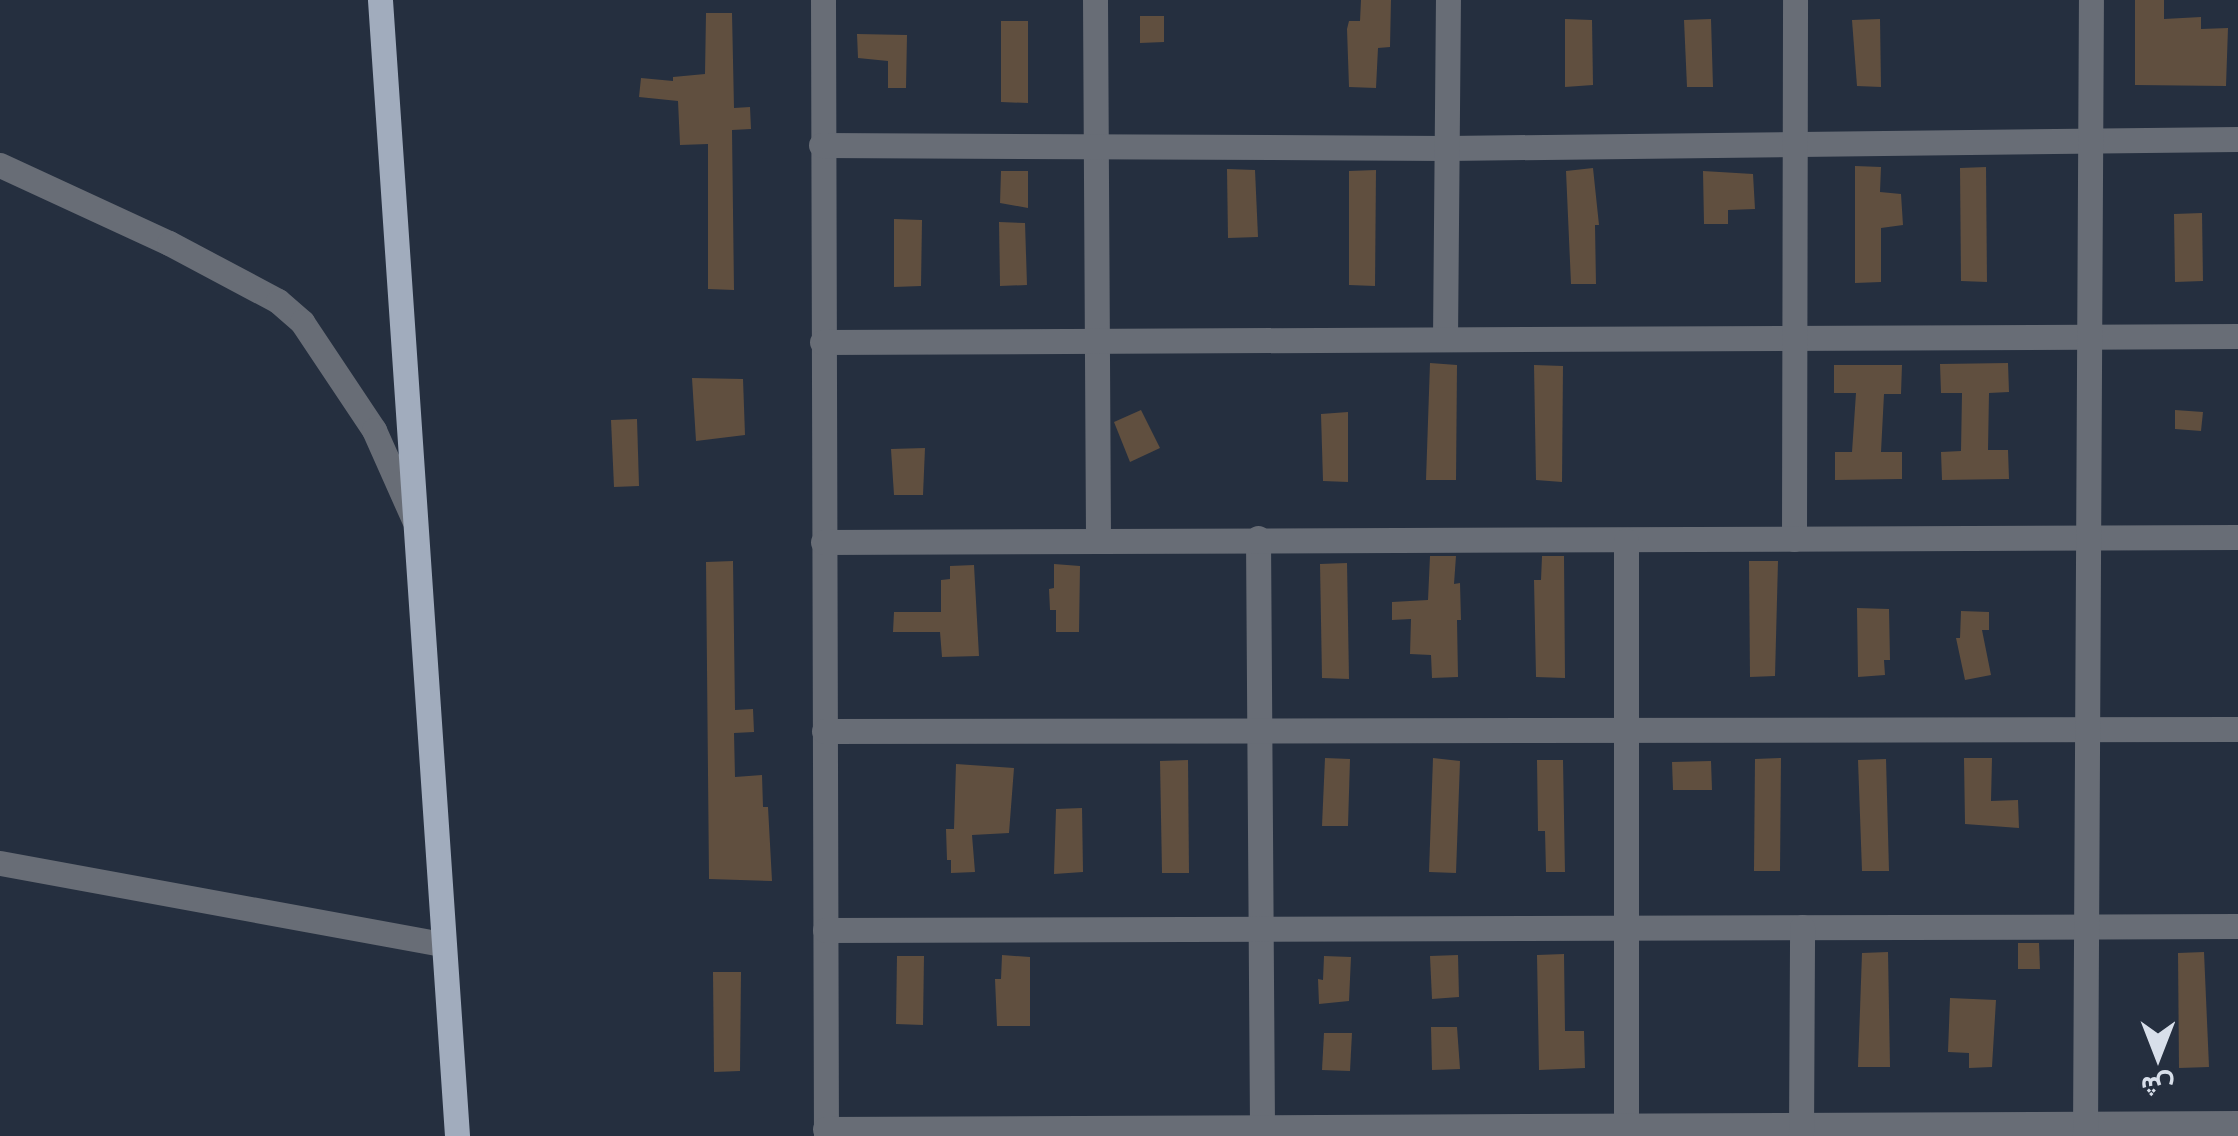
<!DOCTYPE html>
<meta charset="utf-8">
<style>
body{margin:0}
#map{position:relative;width:2238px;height:1136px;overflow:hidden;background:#252f3f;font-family:Helvetica,Vazirmatn,sans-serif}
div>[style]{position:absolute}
.building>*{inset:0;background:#604f3f}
.minor>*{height:25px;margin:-12.5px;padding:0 12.5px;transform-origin:12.5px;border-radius:12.5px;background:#686d76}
.major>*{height:25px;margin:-12.5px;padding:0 12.5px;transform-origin:12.5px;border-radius:12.5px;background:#a1acbd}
span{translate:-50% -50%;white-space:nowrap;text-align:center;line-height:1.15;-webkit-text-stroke:10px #252f3f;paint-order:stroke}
.north{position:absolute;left:2108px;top:1006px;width:100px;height:100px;-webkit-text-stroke:8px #252f3f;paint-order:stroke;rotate:180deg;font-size:28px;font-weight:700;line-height:40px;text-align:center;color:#d8dfea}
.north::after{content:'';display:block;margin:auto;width:35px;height:45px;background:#d8dfea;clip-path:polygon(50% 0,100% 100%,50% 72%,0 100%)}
</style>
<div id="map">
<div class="building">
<div style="clip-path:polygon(1361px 0,1391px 0,1390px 47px,1378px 48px,1376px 88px,1349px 87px,1347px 29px,1349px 21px,1360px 21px)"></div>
<div style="clip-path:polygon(2135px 0,2164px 0,2164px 19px,2201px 17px,2201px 29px,2228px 28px,2226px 86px,2135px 85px)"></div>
<div style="clip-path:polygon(706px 13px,732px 13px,734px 108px,750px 107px,751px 129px,732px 130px,734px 290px,708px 289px,708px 144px,680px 145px,678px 101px,639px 97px,641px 78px,673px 81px,673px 77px,705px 74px)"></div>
<div style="clip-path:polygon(1140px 16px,1164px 16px,1164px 42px,1140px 43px)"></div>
<div style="clip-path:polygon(1565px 19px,1592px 20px,1593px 85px,1565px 87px)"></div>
<div style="clip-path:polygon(1711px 19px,1713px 87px,1687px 87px,1684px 20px)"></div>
<div style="clip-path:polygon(1880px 19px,1881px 87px,1857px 86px,1852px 20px)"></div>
<div style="clip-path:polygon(1001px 21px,1028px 21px,1028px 103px,1001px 102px)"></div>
<div style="clip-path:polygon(857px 34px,907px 35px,906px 88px,888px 88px,888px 61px,858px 58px)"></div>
<div style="clip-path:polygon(1855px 166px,1881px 167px,1880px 192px,1901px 194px,1903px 225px,1881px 228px,1881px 282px,1855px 283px)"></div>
<div style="clip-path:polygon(1986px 167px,1987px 282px,1961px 281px,1960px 168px)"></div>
<div style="clip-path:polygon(1593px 168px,1599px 225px,1595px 225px,1596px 284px,1571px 284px,1566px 171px)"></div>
<div style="clip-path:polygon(1227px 169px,1255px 170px,1258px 237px,1228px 238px)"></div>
<div style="clip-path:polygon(1376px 170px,1375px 286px,1349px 285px,1349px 171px)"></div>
<div style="clip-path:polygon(1001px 171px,1028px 171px,1028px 208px,1000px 203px)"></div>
<div style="clip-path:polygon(1703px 171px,1753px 174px,1755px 209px,1728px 210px,1728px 224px,1704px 224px)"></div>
<div style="clip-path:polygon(2202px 213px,2203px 281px,2175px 282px,2174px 214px)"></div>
<div style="clip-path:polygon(894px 219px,922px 220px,921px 286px,894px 287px)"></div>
<div style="clip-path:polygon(999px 222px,1025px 223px,1027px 285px,1000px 286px)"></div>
<div style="clip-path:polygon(1430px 363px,1457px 365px,1456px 480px,1426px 480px)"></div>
<div style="clip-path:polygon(2008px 363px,2009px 392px,1989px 393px,1988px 450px,2008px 450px,2009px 479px,1942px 480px,1941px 452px,1961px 451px,1962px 393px,1941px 393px,1940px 364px)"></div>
<div style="clip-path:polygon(1534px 365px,1563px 366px,1562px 482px,1536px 480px)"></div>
<div style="clip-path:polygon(1834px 365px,1902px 365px,1901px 394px,1884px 394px,1881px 452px,1902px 452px,1902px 479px,1835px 480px,1835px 452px,1852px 452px,1856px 393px,1834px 393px)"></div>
<div style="clip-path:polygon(692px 378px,743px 379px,745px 435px,696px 441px)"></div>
<div style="clip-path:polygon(1141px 410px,1160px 448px,1130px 462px,1114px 422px)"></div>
<div style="clip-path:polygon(2175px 410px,2203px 412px,2201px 431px,2175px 429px)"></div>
<div style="clip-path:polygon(1348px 412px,1348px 482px,1323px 481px,1321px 414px)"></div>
<div style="clip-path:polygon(637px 419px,639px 486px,614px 487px,611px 420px)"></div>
<div style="clip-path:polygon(925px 448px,923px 495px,894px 495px,891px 449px)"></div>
<div style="clip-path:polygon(1430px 556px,1456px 556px,1454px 584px,1460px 583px,1461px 620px,1457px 620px,1458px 677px,1432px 678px,1431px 655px,1410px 654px,1411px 619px,1392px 620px,1392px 602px,1428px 600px)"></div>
<div style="clip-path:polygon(1542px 556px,1564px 556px,1565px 678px,1536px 677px,1534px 580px,1541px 580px)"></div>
<div style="clip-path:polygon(733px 561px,735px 710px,753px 709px,754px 732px,734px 733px,735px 777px,762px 775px,763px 807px,768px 807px,772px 881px,709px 879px,706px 562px)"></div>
<div style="clip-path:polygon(1749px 561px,1778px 561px,1775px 676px,1750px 677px)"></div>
<div style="clip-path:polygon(1347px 563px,1349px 679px,1322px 678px,1320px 564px)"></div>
<div style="clip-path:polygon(1054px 564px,1080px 566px,1079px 632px,1056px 632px,1056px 610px,1050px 610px,1049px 589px,1054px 588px)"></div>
<div style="clip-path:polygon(974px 565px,979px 656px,942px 657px,940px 632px,893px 632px,894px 612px,941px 612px,941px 580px,950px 579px,950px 566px)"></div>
<div style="clip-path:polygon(1857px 608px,1889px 609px,1890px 660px,1884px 660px,1885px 675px,1858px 677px)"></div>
<div style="clip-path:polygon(1961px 611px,1989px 612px,1989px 630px,1982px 630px,1991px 675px,1965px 680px,1956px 638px,1960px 638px)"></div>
<div style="clip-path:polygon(1325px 758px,1350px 759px,1348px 826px,1322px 826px)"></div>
<div style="clip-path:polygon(1433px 758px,1460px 761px,1456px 873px,1429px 872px)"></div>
<div style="clip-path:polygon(1781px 758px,1780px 871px,1754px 871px,1755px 759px)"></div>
<div style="clip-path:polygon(1964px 758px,1992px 758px,1991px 801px,2018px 800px,2019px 828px,1965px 824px)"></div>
<div style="clip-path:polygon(1886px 759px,1889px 871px,1862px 871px,1858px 760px)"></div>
<div style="clip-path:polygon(1188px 760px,1189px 873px,1162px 873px,1160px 761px)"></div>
<div style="clip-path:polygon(1537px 760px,1563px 760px,1565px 872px,1546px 872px,1545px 831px,1538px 831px)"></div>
<div style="clip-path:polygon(1711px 761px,1712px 790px,1673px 790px,1672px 762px)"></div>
<div style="clip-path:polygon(956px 764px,1014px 768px,1009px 833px,972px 835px,975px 872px,951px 873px,951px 860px,947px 860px,946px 829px,954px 829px)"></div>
<div style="clip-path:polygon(1082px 808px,1083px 872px,1054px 874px,1056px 809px)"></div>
<div style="clip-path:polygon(2018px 943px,2039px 943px,2040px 969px,2018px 969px)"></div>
<div style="clip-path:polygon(1888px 952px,1890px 1067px,1858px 1067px,1862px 953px)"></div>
<div style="clip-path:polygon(2204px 952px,2209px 1067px,2179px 1068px,2178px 953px)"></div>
<div style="clip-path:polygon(1564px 954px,1565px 1031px,1584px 1031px,1585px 1068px,1539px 1070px,1537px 955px)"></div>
<div style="clip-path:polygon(1002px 955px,1030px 957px,1030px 1026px,997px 1026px,995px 979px,1001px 979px)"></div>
<div style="clip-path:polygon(1458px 955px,1459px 997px,1432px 999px,1430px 956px)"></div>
<div style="clip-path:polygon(897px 956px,924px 956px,923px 1025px,896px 1024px)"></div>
<div style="clip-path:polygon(1324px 956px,1351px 957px,1349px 1001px,1319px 1004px,1318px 979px,1323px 980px)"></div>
<div style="clip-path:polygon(713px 972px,741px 972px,740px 1071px,714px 1072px)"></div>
<div style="clip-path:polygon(1950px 998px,1996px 1000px,1992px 1067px,1969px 1068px,1969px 1053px,1948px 1052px)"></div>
<div style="clip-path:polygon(1431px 1027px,1457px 1027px,1460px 1069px,1432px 1070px)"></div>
<div style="clip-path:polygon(1324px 1033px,1352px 1033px,1350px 1071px,1322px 1070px)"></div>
</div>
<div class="minor">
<div style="left:823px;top:0;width:1136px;rotate:89.85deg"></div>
<div style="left:1095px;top:0;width:539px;rotate:89.68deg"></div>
<div style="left:821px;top:145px;width:626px;rotate:0.27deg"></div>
<div style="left:1447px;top:148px;width:791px;rotate:-0.65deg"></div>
<div style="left:0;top:165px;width:186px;rotate:24.8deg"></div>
<div style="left:169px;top:243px;width:123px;rotate:28deg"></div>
<div style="left:278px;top:301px;width:32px;rotate:41deg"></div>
<div style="left:302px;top:322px;width:130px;rotate:56.3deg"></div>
<div style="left:374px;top:430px;width:98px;rotate:66deg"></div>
<div style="left:1445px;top:339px;width:339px;rotate:-89.5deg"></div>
<div style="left:822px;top:342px;width:1416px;rotate:-0.24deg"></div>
<div style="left:1258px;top:538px;width:589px;rotate:89.61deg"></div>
<div style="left:1794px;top:539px;width:539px;rotate:-89.89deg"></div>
<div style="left:823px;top:542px;width:1415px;rotate:-0.2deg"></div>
<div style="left:824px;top:731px;width:1414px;rotate:-0.08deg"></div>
<div style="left:0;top:863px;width:449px;rotate:10.4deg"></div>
<div style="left:825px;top:930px;width:1413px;rotate:-0.16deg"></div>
<div style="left:1626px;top:1126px;width:585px;rotate:-90deg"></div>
<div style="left:825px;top:1129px;width:1413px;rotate:-0.24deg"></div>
<div style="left:1801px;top:1136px;width:209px;rotate:-89.7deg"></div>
<div style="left:2085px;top:1136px;width:1136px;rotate:-89.7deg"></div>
</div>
<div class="major">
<div style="left:380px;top:0;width:1139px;rotate:86.12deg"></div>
</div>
<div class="north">ش</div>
</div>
